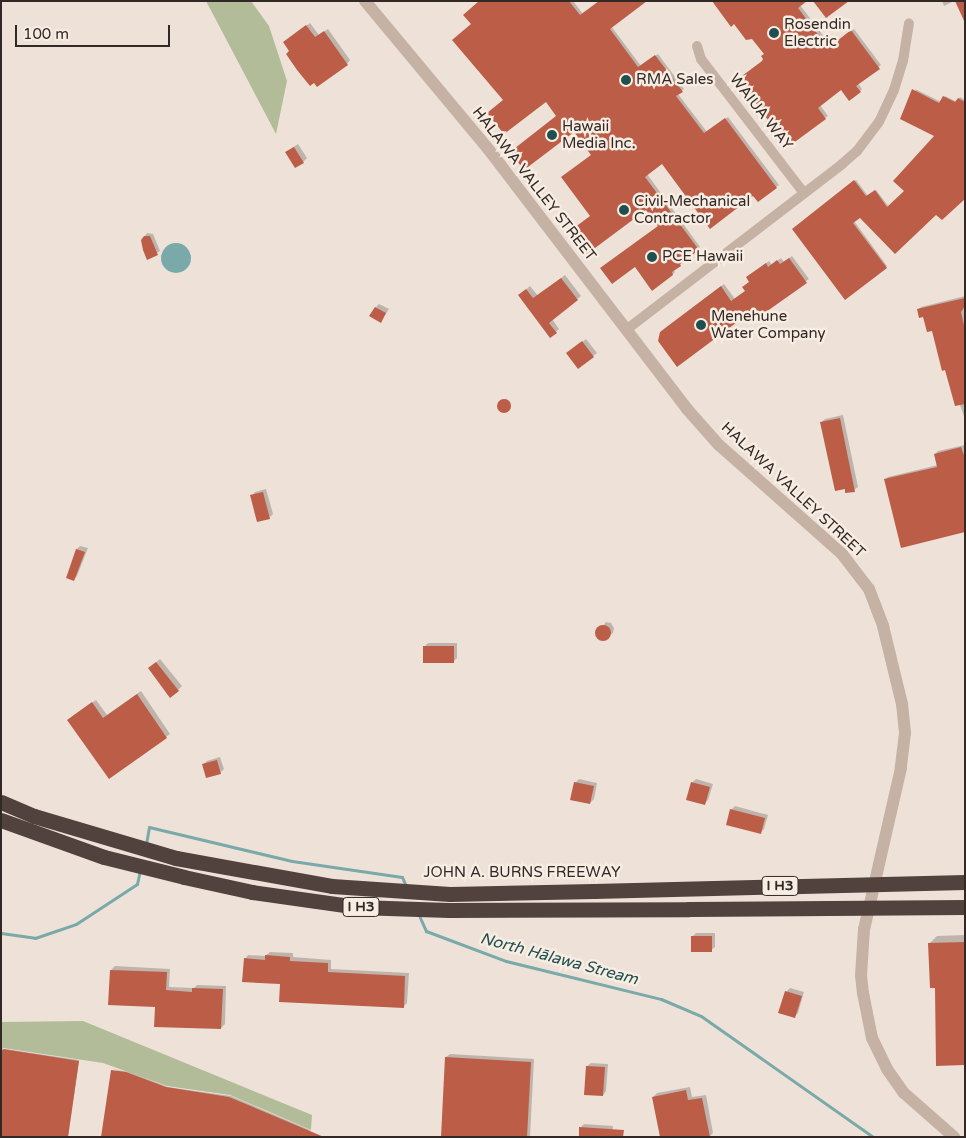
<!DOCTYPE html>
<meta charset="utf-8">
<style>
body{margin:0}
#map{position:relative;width:966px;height:1138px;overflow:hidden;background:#eee2d8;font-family:"Varela Round",sans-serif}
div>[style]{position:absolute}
.green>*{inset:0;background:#b2bc99}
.water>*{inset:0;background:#79a9a8}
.round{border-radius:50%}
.shadow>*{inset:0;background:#0003}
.stream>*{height:3px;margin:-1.5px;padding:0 1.5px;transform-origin:1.5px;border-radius:1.5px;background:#79a9a8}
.building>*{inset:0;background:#bc5d48}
.minor>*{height:10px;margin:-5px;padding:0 5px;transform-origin:5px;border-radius:5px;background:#c5b2a5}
.tertiary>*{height:12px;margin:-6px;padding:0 6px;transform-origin:6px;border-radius:6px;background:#c5b2a5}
.motorway>*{height:15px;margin:-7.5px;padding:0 7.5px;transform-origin:7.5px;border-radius:7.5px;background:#52423d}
.motorway-bridge>*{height:15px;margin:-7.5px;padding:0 7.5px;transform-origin:7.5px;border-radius:7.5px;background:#52423d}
.dots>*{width:14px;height:14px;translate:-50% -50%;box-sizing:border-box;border:2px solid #f7ede3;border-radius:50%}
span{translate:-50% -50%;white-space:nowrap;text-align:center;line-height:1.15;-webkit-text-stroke:5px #f7ede3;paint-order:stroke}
.shield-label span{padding:1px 4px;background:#f7ede3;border:1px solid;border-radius:4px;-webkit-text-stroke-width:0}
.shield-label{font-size:14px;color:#322926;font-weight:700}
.poi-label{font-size:15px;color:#322926}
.left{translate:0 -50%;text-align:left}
.street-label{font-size:15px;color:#322926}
.water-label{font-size:16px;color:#1f4f4f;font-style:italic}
.frame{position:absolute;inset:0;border:2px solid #322926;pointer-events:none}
.scale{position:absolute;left:15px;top:25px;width:155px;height:22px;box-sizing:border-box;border:2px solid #322926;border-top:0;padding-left:6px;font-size:15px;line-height:18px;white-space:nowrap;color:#322926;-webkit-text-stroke:4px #f7ede3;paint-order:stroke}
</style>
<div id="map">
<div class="green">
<div style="clip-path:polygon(206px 1px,251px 1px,269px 26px,287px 81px,276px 134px)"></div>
<div style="clip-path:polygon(83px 1021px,312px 1115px,311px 1130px,230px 1095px,167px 1086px,103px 1063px,3px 1048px,1px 1051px,1px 1022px)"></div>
</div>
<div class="water">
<div class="round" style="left:161px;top:243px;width:30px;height:30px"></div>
</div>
<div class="shadow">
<div style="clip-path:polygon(481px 1px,573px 1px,583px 14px,611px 26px,641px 66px,658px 54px,684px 89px,678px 94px,707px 132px,728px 117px,779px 185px,758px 200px,754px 194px,662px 163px,647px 174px,700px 247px,681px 261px,683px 262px,673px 270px,675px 272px,673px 274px,652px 289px,659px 226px,646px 208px,591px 216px,592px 154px,574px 131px,558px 116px,546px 101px,505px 100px,473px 24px)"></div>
<div style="clip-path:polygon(714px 1px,800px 5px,831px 46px,854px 29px,881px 65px,858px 83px,862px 89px,860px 91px,842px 88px,820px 105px,828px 116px,825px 118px,764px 60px,765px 53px,753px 37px)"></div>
<div style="clip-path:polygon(942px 1px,954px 1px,944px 6px)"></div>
<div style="clip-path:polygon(310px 23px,319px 35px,328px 29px,350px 60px,347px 64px,288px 39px)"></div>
<div style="clip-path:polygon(915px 89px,941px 102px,945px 96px,957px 102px,960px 97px,965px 100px,965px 198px,936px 213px,860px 216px,854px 221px,887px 266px,845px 298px,794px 229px,856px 180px,868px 196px,876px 190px,889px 207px,905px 191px,937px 136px)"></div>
<div style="clip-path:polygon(298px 144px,307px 158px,303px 162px,286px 152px)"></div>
<div style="clip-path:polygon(147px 233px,153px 234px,160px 251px,148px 258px,145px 236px)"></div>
<div style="clip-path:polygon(792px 256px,809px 279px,754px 320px,748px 312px,664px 329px,724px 284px,735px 299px,746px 291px,751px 282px,751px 274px,769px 261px,772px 265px,781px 258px,784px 262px)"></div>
<div style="clip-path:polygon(565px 275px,581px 296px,552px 319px,559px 329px,556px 332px,523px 292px,530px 286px,538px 296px)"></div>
<div style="clip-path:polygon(965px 296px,965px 419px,933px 330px,918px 310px,921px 307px)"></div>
<div style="clip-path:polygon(379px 304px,389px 309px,381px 321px,376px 307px)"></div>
<div style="clip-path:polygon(586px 339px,597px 353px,593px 356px,572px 350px)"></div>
<div class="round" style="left:499px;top:399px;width:12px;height:12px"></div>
<div style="clip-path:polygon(843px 415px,858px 487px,854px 490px,822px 422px,825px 419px)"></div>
<div style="clip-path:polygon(965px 445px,965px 531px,885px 480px,888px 477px,938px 465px,935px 454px,938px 451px)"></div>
<div style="clip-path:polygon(266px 489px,273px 514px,269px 518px,252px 496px,255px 492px)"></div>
<div style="clip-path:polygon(80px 546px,88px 548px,77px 576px,74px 580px,77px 549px)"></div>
<div style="clip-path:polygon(606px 622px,611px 623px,614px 628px,613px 633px,604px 639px,597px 633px)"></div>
<div style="clip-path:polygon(428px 643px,457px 643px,457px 658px,453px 662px,425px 646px)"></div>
<div style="clip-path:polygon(160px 659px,182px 686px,178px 690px,153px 665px)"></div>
<div style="clip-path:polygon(141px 691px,170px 734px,109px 777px,73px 716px,96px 700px,107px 715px)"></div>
<div style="clip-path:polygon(220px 757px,224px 769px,220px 773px,204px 764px,207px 761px)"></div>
<div style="clip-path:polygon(579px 779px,597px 783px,594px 799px,590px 803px,575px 783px)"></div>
<div style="clip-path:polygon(696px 779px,713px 784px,708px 800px,704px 804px,692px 783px)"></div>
<div style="clip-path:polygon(735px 806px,768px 815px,764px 829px,760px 833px,731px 810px)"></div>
<div style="clip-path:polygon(696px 933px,715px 933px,715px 947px,711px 950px,692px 937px)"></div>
<div style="clip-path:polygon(965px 935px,965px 1064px,937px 1064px,936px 987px,929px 944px,937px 936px)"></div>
<div style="clip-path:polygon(270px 952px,293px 953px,293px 957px,331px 960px,331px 969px,409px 973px,407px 1003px,403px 1007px,281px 983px,245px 959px,248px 955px,265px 956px)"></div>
<div style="clip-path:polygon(115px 966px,170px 969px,169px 987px,194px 988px,197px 985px,226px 986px,225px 1024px,221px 1028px,156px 1006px,111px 970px)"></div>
<div style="clip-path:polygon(790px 988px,804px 992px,798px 1013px,794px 1017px,786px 992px)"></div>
<div style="clip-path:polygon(5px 1049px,79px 1060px,68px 1137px,4px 1050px)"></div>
<div style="clip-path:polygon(450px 1054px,534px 1059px,530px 1137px,442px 1137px,446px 1057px)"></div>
<div style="clip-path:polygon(591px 1063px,608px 1064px,606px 1091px,603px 1095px,587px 1066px)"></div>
<div style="clip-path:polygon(113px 1069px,128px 1072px,168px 1087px,231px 1096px,310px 1130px,309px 1137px)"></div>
<div style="clip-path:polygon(690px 1087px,692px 1097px,706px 1095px,713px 1133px,710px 1136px,653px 1097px,657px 1093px)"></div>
<div style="clip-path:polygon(584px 1124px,613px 1126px,612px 1137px,580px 1128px)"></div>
</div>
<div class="stream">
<div style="left:146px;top:844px;width:17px;rotate:-80deg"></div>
<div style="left:149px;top:827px;width:147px;rotate:13.4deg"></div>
<div style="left:292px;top:861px;width:111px;rotate:8.3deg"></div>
<div style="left:402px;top:877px;width:10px;rotate:66deg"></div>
<div style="left:418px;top:913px;width:20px;rotate:66deg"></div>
<div style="left:426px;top:931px;width:85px;rotate:20.6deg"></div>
<div style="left:506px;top:961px;width:160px;rotate:13.8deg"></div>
<div style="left:661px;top:999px;width:43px;rotate:23deg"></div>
<div style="left:701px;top:1016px;width:210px;rotate:35.1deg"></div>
<div style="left:1px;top:933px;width:34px;rotate:8deg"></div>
<div style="left:35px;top:938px;width:43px;rotate:-18.9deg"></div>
<div style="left:76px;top:924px;width:73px;rotate:-33.3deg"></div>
<div style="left:137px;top:884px;width:14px;rotate:-78deg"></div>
</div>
<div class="building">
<div style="clip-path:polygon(479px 1px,569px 1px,580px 15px,599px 1px,647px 1px,610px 29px,638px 67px,655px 55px,683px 92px,676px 96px,704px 133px,725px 118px,777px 188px,758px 202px,753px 196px,710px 229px,662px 164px,645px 177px,699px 250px,680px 264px,681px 266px,672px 272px,673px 275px,652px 291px,635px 267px,612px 284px,600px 268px,658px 226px,646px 210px,587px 254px,570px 231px,590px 216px,561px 177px,591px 155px,574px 132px,524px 170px,510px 152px,556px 116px,546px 102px,504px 134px,487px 113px,503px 100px,452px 40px,471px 24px,463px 15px)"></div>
<div style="clip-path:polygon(712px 1px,807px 1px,798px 8px,828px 48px,851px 30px,880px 69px,856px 86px,861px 92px,849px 101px,841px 90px,818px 108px,826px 119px,788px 147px,738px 79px,762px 61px,763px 59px,761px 56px,764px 54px,752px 39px,746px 40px,734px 24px,731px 27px)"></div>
<div style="clip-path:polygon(813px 1px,849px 1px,826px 18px)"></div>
<div style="clip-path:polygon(955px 1px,965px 1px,965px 23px)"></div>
<div style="clip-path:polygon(306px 25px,315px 37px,324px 31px,348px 65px,317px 87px,314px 83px,310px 86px,297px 70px,286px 54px,289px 51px,283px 42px)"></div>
<div style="clip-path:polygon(912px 89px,939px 103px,943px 96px,955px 102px,958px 98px,965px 102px,965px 199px,942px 220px,936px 215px,895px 254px,860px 218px,853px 223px,887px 268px,845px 300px,792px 229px,854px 180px,866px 196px,875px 190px,887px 207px,904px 191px,893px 181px,934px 136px,900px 119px)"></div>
<div style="clip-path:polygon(294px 147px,304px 163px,295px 168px,285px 152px)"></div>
<div style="clip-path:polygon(144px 236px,150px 236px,158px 255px,147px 260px,143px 250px,141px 240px)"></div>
<div style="clip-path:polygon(789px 258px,807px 283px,753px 321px,748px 314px,677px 367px,658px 341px,660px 332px,721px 286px,731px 301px,745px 291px,742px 287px,749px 282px,746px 277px,766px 263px,768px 267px,777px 260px,780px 264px)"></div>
<div style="clip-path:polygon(561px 278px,578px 300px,549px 323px,557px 333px,550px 338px,518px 295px,526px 289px,533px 298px)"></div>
<div style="clip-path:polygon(965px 298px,965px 306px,961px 312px,965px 330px,965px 404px,955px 406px,945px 370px,942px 371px,932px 331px,927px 332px,923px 317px,919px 318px,917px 309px)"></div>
<div style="clip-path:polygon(375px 307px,386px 313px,381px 323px,369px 316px)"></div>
<div style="clip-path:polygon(582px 341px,594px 357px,578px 369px,566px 353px)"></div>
<div class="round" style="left:497px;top:399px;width:14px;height:14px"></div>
<div style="clip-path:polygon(840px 418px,855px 492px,845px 493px,845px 489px,835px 491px,820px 422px)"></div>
<div style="clip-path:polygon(961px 447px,965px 458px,965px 532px,901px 548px,884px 479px,937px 467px,934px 454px)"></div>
<div style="clip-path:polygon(263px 492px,270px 519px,257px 522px,250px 495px)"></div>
<div style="clip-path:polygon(76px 549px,85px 552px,74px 581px,66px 578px)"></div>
<div class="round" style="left:595px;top:625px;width:16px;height:16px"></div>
<div style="clip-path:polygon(423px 646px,454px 646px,454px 663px,423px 663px)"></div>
<div style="clip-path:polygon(156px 662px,179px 691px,170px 698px,148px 668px)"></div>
<div style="clip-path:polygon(137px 694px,167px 738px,109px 779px,67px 720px,92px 702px,103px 718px)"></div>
<div style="clip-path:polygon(217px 760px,221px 774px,206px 778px,202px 764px)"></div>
<div style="clip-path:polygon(574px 782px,594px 786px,590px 804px,570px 800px)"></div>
<div style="clip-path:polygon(691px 782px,710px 787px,705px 805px,686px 800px)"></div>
<div style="clip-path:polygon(730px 809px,765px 818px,761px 834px,726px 825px)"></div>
<div style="clip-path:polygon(691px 936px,712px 936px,712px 952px,691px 952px)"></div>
<div style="clip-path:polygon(965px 942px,964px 1065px,936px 1066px,935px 988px,930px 988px,928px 943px)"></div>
<div style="clip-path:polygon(265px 955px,290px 957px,290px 961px,328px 963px,328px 972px,405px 976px,404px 1008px,279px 1002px,280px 984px,242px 982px,244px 958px,265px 960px)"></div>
<div style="clip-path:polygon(110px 970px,167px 972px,166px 990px,192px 992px,192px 988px,223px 989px,221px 1029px,154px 1027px,155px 1007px,108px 1005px)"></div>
<div style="clip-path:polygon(785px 991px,802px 996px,795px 1018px,778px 1013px)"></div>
<div style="clip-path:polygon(3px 1049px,79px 1061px,68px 1137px,1px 1137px,1px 1052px)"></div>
<div style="clip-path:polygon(445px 1057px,531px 1062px,527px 1137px,441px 1137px)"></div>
<div style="clip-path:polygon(586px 1066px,605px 1067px,603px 1096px,584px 1095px)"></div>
<div style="clip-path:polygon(111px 1070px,126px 1072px,166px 1087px,229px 1097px,324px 1137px,101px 1137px)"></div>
<div style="clip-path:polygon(686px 1090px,688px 1100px,702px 1098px,710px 1137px,660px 1137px,652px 1097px)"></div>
<div style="clip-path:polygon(579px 1127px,624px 1130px,623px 1137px,579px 1137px)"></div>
</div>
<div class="minor">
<div style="left:697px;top:46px;width:14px;rotate:73deg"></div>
<div style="left:701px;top:59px;width:169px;rotate:52.5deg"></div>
<div style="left:626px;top:330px;width:272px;rotate:-37.5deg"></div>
<div style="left:842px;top:164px;width:20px;rotate:-41deg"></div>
<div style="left:857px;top:151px;width:36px;rotate:-53deg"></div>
<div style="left:879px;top:122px;width:35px;rotate:-65deg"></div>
<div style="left:894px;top:90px;width:30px;rotate:-73deg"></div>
<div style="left:903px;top:61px;width:38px;rotate:-81deg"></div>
</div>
<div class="tertiary">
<div style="left:365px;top:1px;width:194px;rotate:50.2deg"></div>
<div style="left:489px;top:150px;width:326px;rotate:52.6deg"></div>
<div style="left:687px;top:409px;width:48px;rotate:48.4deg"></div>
<div style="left:719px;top:445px;width:164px;rotate:41.5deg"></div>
<div style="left:842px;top:554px;width:44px;rotate:52.4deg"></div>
<div style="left:869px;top:589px;width:40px;rotate:69deg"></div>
<div style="left:883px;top:626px;width:80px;rotate:76.3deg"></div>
<div style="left:902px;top:704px;width:29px;rotate:84deg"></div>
<div style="left:905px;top:733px;width:35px;rotate:97deg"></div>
<div style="left:901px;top:768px;width:165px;rotate:102.9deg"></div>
<div style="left:864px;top:929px;width:46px;rotate:93.7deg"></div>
<div style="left:861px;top:975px;width:18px;rotate:84deg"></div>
<div style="left:863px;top:993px;width:46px;rotate:78.7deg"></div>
<div style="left:872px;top:1038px;width:34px;rotate:64deg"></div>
<div style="left:887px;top:1069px;width:29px;rotate:55deg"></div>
<div style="left:904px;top:1093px;width:67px;rotate:41.3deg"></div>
</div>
<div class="motorway">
<div style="left:1px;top:802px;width:36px;rotate:23deg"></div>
<div style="left:34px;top:816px;width:148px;rotate:16.5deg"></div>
<div style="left:176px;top:858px;width:158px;rotate:10.2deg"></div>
<div style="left:332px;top:886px;width:118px;rotate:3.9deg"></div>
<div style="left:450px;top:894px;width:144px;rotate:-1.2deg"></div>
<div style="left:1px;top:820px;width:109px;rotate:19.8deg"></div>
<div style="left:104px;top:857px;width:82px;rotate:14deg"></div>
<div style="left:184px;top:877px;width:70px;rotate:12.4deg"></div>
<div style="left:252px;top:892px;width:106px;rotate:8.1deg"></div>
<div style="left:357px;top:907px;width:92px;rotate:1.9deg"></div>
<div style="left:449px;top:910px;width:240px;rotate:-0.2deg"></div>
</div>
<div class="motorway-bridge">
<div style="left:594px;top:891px;width:371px;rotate:-1.4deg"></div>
<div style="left:689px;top:909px;width:276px;rotate:-0.4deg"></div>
</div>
<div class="dots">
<div style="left:774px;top:33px;background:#1f4f4f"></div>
<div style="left:626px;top:80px;background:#1f4f4f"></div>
<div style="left:552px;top:135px;background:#1f4f4f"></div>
<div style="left:624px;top:210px;background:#1f4f4f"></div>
<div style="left:652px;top:257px;background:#1f4f4f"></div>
<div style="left:701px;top:325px;background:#1f4f4f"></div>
</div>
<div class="shield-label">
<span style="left:780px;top:886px">I H3</span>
<span style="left:361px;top:907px">I H3</span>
</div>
<div class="poi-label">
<span class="left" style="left:784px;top:33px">Rosendin<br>Electric</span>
<span class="left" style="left:636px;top:80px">RMA Sales</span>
<span class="left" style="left:562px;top:135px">Hawaii<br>Media Inc.</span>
<span class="left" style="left:634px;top:210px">Civil-Mechanical<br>Contractor</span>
<span class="left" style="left:662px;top:257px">PCE Hawaii</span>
<span class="left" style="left:711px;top:325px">Menehune<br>Water Company</span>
</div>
<div class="street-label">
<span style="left:761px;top:112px;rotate:52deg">WAIUA WAY</span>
<span style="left:534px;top:184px;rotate:52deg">HALAWA VALLEY STREET</span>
<span style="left:793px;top:490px;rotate:43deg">HALAWA VALLEY STREET</span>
<span style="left:522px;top:873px">JOHN A. BURNS FREEWAY</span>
</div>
<div class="water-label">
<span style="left:559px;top:959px;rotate:15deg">North Hālawa Stream</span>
</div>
<div class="frame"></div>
<div class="scale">100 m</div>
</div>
